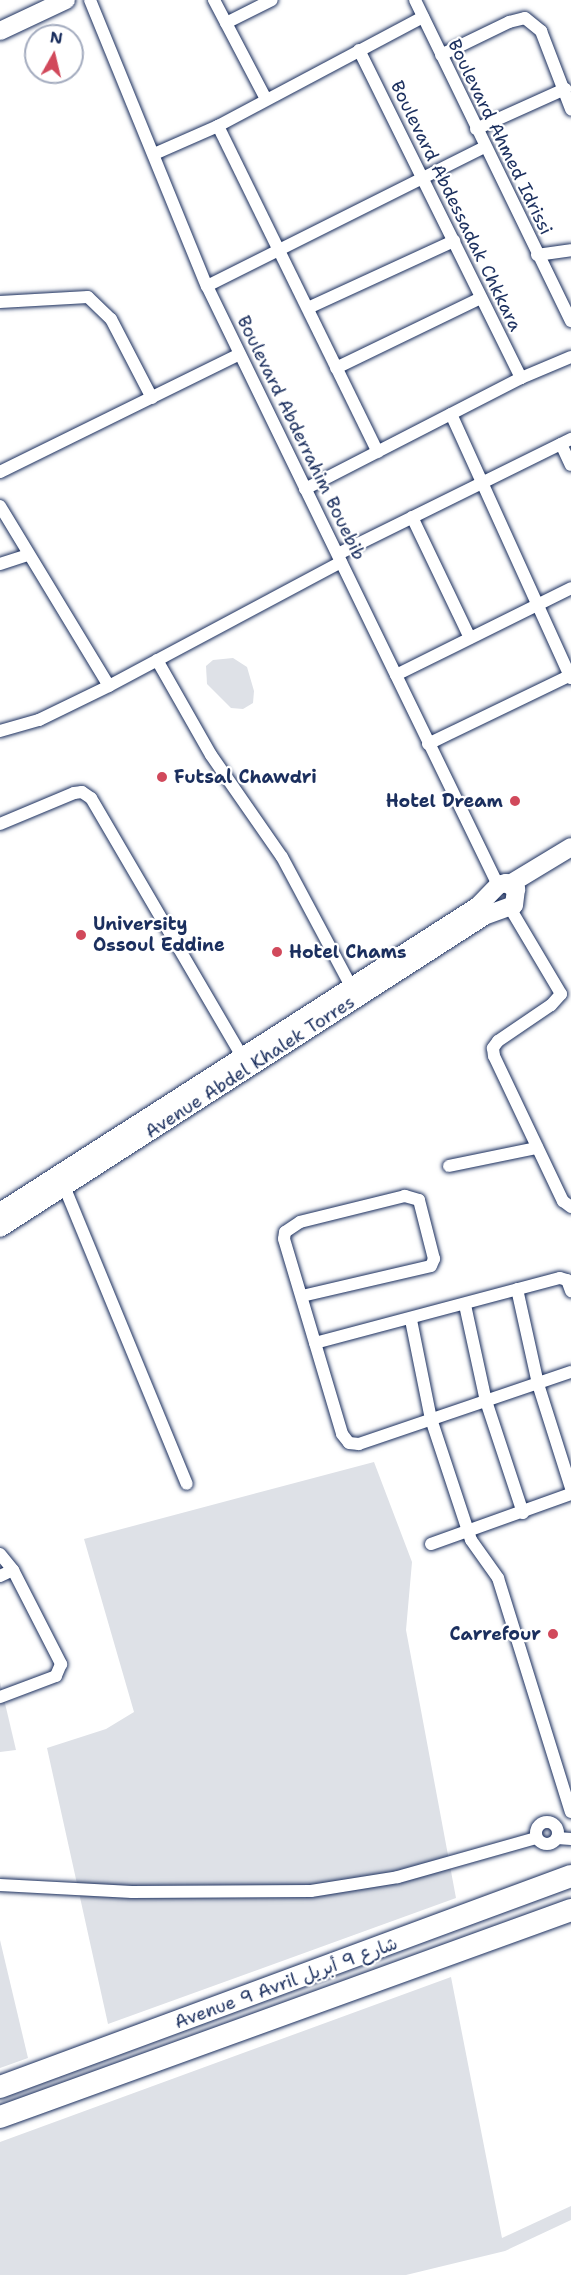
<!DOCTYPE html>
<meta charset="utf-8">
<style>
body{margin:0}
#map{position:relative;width:571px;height:2275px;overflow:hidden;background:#fff;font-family:"Shantell Sans","Playpen Sans Arabic",sans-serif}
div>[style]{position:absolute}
.green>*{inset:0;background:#dee1e7}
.roads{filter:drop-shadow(0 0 2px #1b2f5e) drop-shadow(0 0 2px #1b2f5e)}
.street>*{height:12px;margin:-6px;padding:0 6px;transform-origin:6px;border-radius:6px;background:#fff}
.street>.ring{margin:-6px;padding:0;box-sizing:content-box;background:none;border:12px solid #fff;border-radius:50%}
.secondary>*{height:18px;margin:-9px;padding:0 9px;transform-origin:9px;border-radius:9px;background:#fff}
.highway>*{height:22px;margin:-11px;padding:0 11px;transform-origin:11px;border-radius:11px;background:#fff}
.dots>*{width:16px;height:16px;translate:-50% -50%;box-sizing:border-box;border:3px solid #fff;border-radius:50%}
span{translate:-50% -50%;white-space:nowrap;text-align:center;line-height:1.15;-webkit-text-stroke:4.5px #fff;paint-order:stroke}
.street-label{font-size:18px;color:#1b2f5e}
.poi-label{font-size:18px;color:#1b2f5e;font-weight:700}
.left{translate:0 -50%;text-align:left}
.right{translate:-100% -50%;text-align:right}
.north{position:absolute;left:24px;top:24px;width:60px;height:60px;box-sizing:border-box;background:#fff;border:2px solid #a4acbf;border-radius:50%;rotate:8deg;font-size:16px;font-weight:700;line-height:24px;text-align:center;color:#1b2f5e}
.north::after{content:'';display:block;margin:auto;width:21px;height:27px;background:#d1495b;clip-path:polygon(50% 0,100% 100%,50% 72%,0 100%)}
</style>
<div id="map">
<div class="green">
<div style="clip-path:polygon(233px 658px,247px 667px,254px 691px,253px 703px,243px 709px,231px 708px,207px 684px,206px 666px,213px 660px)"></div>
<div style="clip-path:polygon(374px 1462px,412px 1562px,406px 1630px,456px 1898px,108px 2024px,47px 1748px,106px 1729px,134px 1712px,84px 1539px)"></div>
<div style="clip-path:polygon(0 1682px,16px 1750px,0 1752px)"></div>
<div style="clip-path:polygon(0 1940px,28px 2058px,0 2068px)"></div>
<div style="clip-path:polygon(451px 1977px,502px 2238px,571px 2206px,571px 2220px,505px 2251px,406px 2275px,0 2275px,0 2142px)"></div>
</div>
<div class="roads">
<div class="street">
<div style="left:90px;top:0;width:309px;rotate:67.8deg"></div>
<div style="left:207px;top:286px;width:666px;rotate:64.09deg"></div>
<div style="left:214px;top:0;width:112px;rotate:62.3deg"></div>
<div style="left:415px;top:0;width:357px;rotate:64.1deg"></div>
<div style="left:226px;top:23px;width:51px;rotate:-26.6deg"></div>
<div style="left:359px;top:50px;width:366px;rotate:63.7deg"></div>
<div style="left:441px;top:55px;width:76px;rotate:-25.9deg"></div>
<div style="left:509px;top:22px;width:16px;rotate:-14deg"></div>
<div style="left:525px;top:18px;width:21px;rotate:39deg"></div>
<div style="left:541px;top:31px;width:84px;rotate:69deg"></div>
<div style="left:218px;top:126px;width:363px;rotate:63.9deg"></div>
<div style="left:476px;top:129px;width:98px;rotate:-24.2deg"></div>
<div style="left:154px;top:154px;width:70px;rotate:-23.6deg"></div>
<div style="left:218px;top:126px;width:232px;rotate:-28deg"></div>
<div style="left:537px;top:255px;width:34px;rotate:-8deg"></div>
<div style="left:207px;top:286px;width:311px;rotate:-26.6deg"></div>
<div style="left:0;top:302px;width:88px;rotate:-3.3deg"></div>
<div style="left:88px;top:297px;width:32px;rotate:44deg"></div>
<div style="left:111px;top:319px;width:89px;rotate:62.6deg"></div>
<div style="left:308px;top:308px;width:161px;rotate:-24.7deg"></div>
<div style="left:336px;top:368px;width:161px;rotate:-25.8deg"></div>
<div style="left:451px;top:414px;width:290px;rotate:65.6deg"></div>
<div style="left:561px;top:444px;width:23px;rotate:65deg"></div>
<div style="left:0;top:472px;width:267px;rotate:-26.2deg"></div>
<div style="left:305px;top:489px;width:243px;rotate:-27.2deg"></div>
<div style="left:521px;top:378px;width:54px;rotate:-22.8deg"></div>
<div style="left:0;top:506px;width:210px;rotate:58.8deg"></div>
<div style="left:412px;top:517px;width:134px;rotate:64.4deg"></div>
<div style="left:338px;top:554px;width:260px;rotate:-26.3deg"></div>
<div style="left:0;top:564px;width:28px;rotate:-18deg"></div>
<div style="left:157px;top:660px;width:109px;rotate:60.4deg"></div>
<div style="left:211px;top:755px;width:124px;rotate:55.2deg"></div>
<div style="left:282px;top:857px;width:146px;rotate:61.9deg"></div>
<div style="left:396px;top:675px;width:195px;rotate:-26.4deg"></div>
<div style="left:0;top:731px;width:41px;rotate:-15.8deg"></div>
<div style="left:39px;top:720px;width:78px;rotate:-25.9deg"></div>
<div style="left:109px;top:686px;width:263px;rotate:-28.1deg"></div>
<div style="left:428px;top:744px;width:159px;rotate:-25.8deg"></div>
<div style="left:0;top:824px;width:80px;rotate:-22.7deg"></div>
<div style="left:74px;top:793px;width:8px;rotate:-7deg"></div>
<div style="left:82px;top:792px;width:11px;rotate:34deg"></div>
<div style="left:91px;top:798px;width:307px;rotate:59.7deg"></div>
<div style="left:510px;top:908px;width:100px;rotate:59.3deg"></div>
<div style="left:561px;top:994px;width:15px;rotate:132deg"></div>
<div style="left:551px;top:1005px;width:64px;rotate:145.8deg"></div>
<div style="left:498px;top:1041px;width:9px;rotate:126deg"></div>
<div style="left:493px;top:1048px;width:8px;rotate:83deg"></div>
<div style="left:494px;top:1056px;width:161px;rotate:64.6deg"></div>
<div style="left:563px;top:1201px;width:10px;rotate:37deg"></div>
<div style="left:449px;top:1166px;width:90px;rotate:-11.6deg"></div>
<div style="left:64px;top:1186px;width:322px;rotate:67.6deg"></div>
<div style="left:517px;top:1289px;width:97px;rotate:77.5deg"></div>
<div style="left:538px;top:1384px;width:109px;rotate:72.4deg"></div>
<div style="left:302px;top:1296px;width:132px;rotate:-13.1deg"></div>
<div style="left:431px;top:1266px;width:8px;rotate:-67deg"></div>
<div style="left:434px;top:1259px;width:61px;rotate:-104.3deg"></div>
<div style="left:419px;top:1200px;width:15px;rotate:-164deg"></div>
<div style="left:405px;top:1196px;width:108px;rotate:166.1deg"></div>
<div style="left:300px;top:1222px;width:18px;rotate:146deg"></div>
<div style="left:285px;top:1232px;width:7px;rotate:98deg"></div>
<div style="left:284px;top:1239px;width:203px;rotate:73.4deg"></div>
<div style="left:342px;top:1434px;width:11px;rotate:52deg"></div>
<div style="left:349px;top:1443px;width:10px;rotate:6deg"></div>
<div style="left:359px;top:1444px;width:224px;rotate:-18.8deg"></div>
<div style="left:465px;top:1305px;width:98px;rotate:77.7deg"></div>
<div style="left:486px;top:1401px;width:118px;rotate:71.7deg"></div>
<div style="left:411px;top:1320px;width:101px;rotate:78.6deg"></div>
<div style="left:431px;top:1419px;width:127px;rotate:71.7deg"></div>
<div style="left:471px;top:1540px;width:47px;rotate:54.6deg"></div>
<div style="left:498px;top:1578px;width:245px;rotate:72.7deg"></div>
<div style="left:315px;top:1343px;width:253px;rotate:-14.9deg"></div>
<div style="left:560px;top:1278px;width:7px;rotate:16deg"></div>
<div style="left:567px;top:1280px;width:12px;rotate:70deg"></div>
<div style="left:431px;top:1544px;width:149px;rotate:-19.7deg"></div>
<div style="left:0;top:1554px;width:21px;rotate:51deg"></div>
<div style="left:13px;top:1570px;width:106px;rotate:62.9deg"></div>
<div style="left:61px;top:1664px;width:13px;rotate:113deg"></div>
<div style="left:56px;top:1676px;width:60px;rotate:159.4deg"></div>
<div style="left:0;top:1576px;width:14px;rotate:-25deg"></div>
<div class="ring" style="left:536px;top:1822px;width:10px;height:10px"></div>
<div style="left:557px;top:1838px;width:14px;rotate:4deg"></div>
<div style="left:0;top:1885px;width:132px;rotate:3deg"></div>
<div style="left:132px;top:1892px;width:179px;rotate:-0.3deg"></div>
<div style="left:311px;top:1891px;width:88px;rotate:-9.1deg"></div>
<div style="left:398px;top:1877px;width:143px;rotate:-15.8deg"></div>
</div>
<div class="secondary">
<div style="left:0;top:31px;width:73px;rotate:-25.2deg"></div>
<div style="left:510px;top:884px;width:71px;rotate:-31.2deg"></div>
<div style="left:0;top:1212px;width:568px;rotate:-32.63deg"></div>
<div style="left:478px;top:906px;width:29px;rotate:-46deg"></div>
<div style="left:498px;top:885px;width:8px;rotate:-14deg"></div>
<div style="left:506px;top:883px;width:12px;rotate:31deg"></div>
<div style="left:516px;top:889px;width:16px;rotate:97deg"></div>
<div style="left:514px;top:905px;width:30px;rotate:160deg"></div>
<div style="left:486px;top:915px;width:578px;rotate:147.22deg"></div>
</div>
<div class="highway">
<div style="left:0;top:2087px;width:609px;rotate:-20.28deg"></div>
<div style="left:0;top:2117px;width:607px;rotate:-19.93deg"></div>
</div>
</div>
<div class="dots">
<div style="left:162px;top:777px;background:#d1495b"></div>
<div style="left:515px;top:801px;background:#d1495b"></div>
<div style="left:81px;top:935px;background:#d1495b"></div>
<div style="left:277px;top:952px;background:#d1495b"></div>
<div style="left:553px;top:1634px;background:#d1495b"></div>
</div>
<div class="street-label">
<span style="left:500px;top:137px;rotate:64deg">Boulevard Ahmed Idrissi</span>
<span style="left:456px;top:206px;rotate:64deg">Boulevard Abdessadak Chkkara</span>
<span style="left:301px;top:438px;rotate:64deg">Boulevard Abderrahim Bouebib</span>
<span style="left:250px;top:1067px;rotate:-33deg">Avenue Abdel Khalek Torres</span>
<span style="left:286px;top:1983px;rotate:-20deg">Avenue 9 Avril شارع 9 أبريل</span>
</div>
<div class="poi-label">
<span class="left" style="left:174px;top:777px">Futsal Chawdri</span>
<span class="right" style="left:503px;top:801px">Hotel Dream</span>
<span class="left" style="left:93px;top:935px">University<br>Ossoul Eddine</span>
<span class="left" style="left:289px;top:952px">Hotel Chams</span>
<span class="right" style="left:541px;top:1634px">Carrefour</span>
</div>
<div class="north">N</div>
</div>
